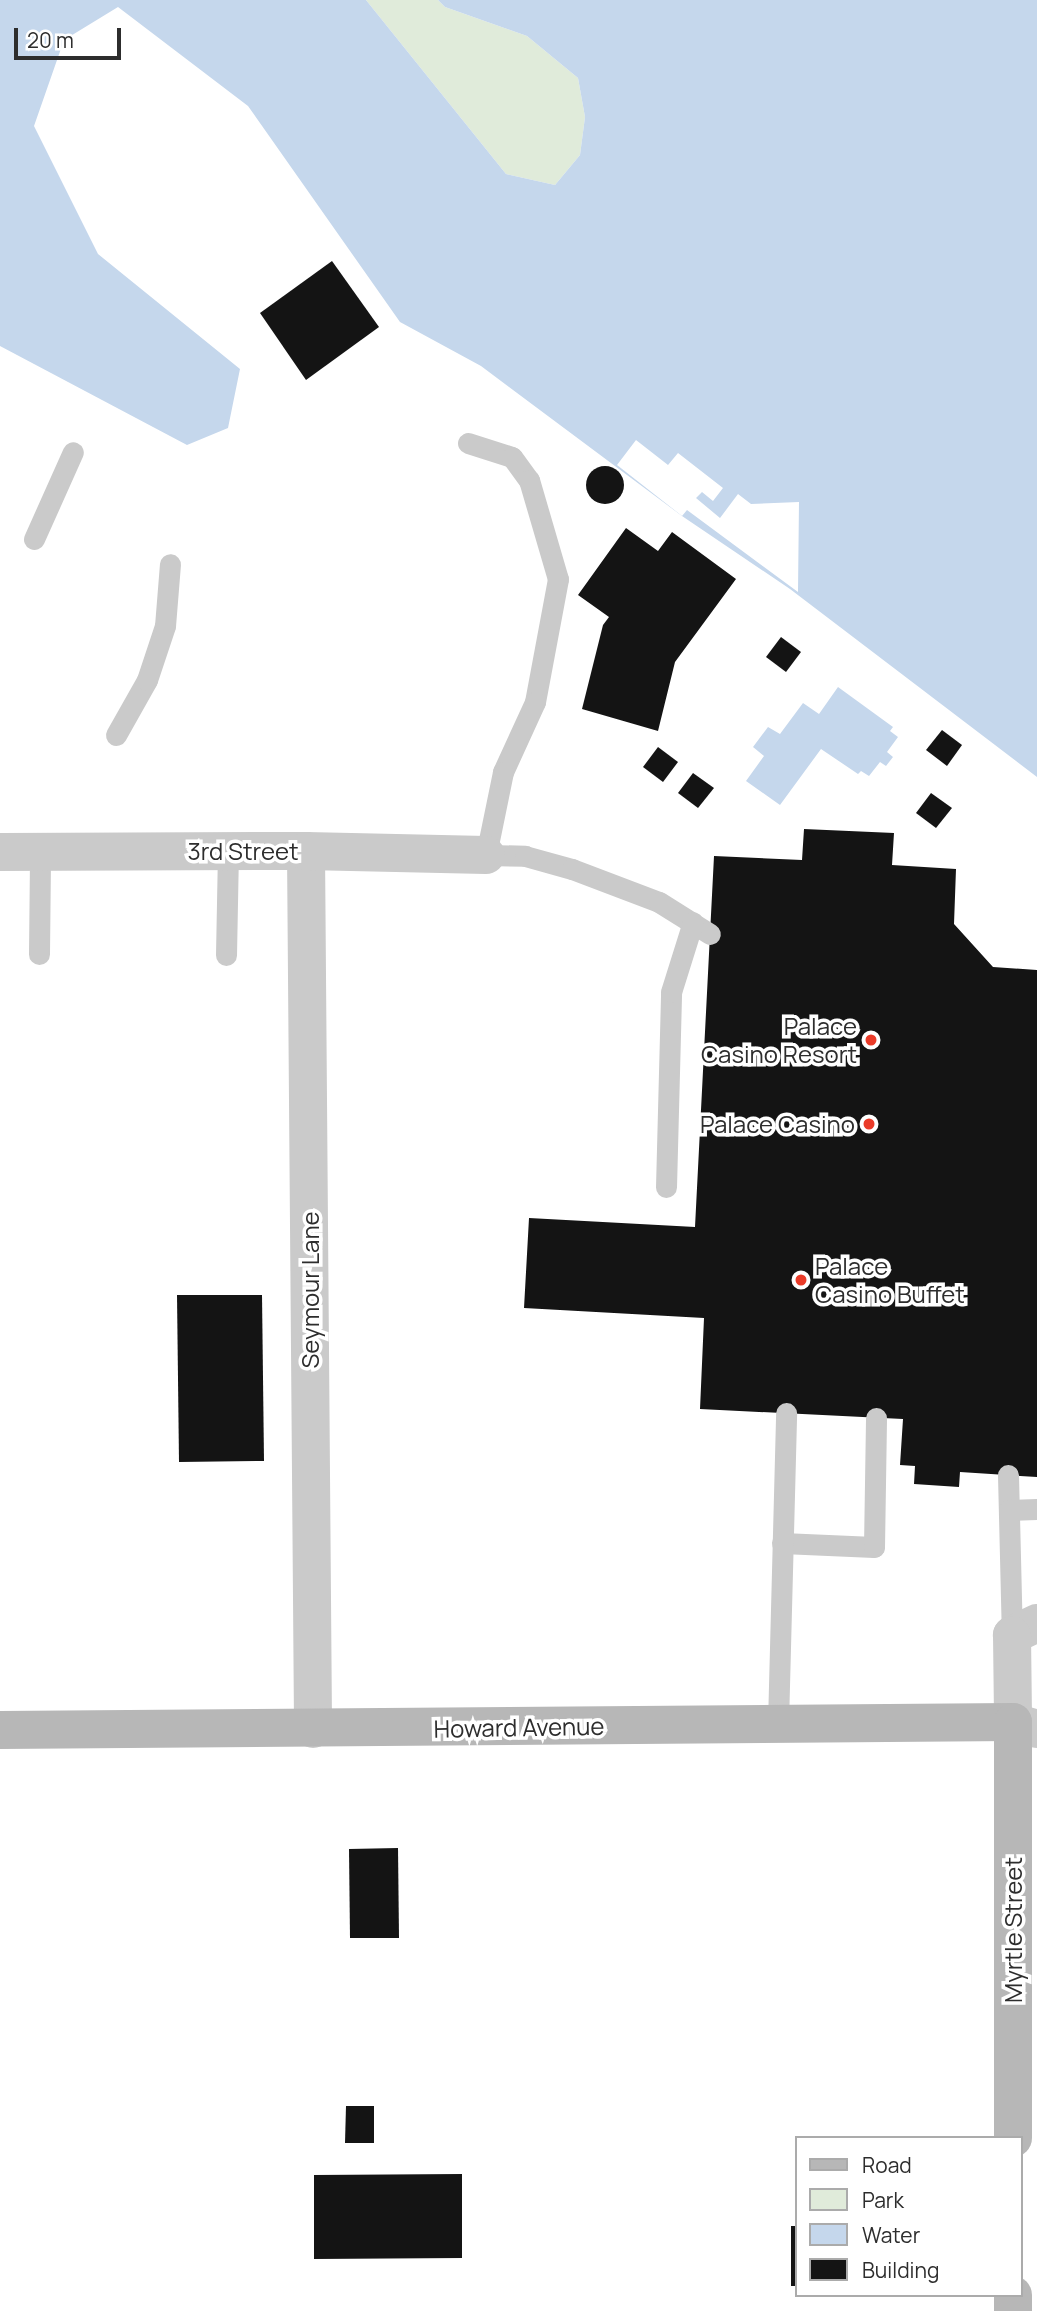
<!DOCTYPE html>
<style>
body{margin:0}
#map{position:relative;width:1037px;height:2311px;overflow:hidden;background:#fff;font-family:Manrope,sans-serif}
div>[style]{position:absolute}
.green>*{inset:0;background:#e0ebda}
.water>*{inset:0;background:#c5d7ec}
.pier>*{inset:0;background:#fff}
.building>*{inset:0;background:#141414}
.round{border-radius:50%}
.service>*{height:21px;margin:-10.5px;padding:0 10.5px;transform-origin:10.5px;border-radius:10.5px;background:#cacaca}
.minor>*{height:38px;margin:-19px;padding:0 19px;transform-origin:19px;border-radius:19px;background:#cacaca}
.secondary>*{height:38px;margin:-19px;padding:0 19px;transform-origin:19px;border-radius:19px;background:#b7b7b7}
.dots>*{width:19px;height:19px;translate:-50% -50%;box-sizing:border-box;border:4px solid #fff;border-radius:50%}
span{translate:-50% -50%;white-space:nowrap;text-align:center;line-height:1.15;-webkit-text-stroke:7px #fff;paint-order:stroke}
.street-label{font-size:24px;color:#2d2d2d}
.poi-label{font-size:24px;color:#2d2d2d}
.right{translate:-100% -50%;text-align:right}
.left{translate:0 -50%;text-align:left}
.legend{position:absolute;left:795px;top:2136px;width:228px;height:161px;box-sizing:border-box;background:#fff;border:2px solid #ababab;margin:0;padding:9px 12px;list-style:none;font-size:21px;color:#2d2d2d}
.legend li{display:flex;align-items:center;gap:14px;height:35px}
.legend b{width:35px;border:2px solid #ababab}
.scale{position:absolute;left:14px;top:28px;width:107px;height:32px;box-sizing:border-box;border:4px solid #2d2d2d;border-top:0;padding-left:9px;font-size:21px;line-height:24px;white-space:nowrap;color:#2d2d2d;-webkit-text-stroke:5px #fff;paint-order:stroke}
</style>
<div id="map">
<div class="green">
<div style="clip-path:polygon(366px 0,438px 0,445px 7px,527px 36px,578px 78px,585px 117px,580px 155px,555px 185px,506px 174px)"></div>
</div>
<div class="water">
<div style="clip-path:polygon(0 0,366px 0,506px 174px,555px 185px,580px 155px,585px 117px,578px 78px,527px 36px,445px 7px,438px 0,1037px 0,1037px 777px,790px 589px,682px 516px,481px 366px,400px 322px,248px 106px,118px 7px,64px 40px,34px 126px,98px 254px,240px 369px,228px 428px,187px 445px,0 346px)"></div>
<div style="clip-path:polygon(838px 687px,893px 727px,890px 731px,898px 737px,887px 752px,893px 757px,886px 766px,880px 762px,869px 776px,861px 771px,858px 774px,821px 749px,780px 805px,746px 781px,764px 756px,753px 747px,768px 727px,780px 734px,803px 703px,819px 714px)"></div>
</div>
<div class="pier">
<div style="clip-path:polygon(636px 440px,668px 465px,678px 453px,723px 488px,713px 501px,702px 492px,696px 498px,720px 518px,738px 494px,751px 504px,799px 502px,798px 592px,687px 510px,682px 516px,617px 465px)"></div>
</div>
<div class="building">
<div style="clip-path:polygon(332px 261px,379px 327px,306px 380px,260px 313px)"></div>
<div class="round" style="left:586px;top:466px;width:38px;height:38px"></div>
<div style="clip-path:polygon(626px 528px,658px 551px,672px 532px,736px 579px,675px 662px,658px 731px,582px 709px,603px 625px,609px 617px,578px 595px)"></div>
<div style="clip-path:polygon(781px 637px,801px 652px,786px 672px,766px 657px)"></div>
<div style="clip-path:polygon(942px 730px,962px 745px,947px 766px,926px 750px)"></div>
<div style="clip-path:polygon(658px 747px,678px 762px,663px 782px,643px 767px)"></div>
<div style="clip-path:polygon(693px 773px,714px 788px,698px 808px,678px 793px)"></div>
<div style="clip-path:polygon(931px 793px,952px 808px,936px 828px,916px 813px)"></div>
<div style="clip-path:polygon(804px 829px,894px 833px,892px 865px,956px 869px,954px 924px,993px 967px,1037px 970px,1037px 1477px,960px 1472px,959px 1487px,914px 1484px,915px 1466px,900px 1465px,903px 1419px,700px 1409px,704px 1318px,524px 1308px,529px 1218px,695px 1227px,714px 856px,802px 860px)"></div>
<div style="clip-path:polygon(177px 1295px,262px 1295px,264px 1461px,179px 1462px)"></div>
<div style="clip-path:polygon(398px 1848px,399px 1938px,350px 1938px,349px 1849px)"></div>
<div style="clip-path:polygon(346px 2106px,374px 2106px,374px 2143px,345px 2143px)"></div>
<div style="clip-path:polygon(462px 2174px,462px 2258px,314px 2259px,314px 2175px)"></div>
<div style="clip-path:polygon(791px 2226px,797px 2226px,797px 2286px,791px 2286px)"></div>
</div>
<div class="service">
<div style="left:468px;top:443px;width:46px;rotate:17.7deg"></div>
<div style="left:512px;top:457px;width:29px;rotate:54deg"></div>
<div style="left:529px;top:480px;width:103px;rotate:73.7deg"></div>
<div style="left:558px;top:579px;width:125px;rotate:100.6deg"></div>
<div style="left:535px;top:702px;width:77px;rotate:114.6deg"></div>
<div style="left:503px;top:772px;width:85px;rotate:101.6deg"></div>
<div style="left:486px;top:855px;width:39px;rotate:1deg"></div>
<div style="left:525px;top:856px;width:49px;rotate:15.5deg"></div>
<div style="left:572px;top:869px;width:93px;rotate:20.8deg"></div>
<div style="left:659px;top:902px;width:60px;rotate:32.1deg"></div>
<div style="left:34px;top:539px;width:95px;rotate:-65.9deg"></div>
<div style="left:116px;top:735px;width:63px;rotate:-60.6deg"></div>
<div style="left:147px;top:680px;width:57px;rotate:-71.6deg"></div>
<div style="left:165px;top:626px;width:62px;rotate:-85.4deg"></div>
<div style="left:39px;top:954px;width:102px;rotate:-89.4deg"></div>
<div style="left:226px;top:955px;width:104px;rotate:-88.9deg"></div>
<div style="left:666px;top:1187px;width:195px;rotate:-88.5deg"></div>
<div style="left:671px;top:992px;width:73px;rotate:-72.6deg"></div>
<div style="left:1008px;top:1475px;width:160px;rotate:88.6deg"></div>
<div style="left:1009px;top:1510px;width:28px;rotate:-2deg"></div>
<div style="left:782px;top:1543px;width:92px;rotate:2.5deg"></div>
<div style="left:874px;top:1547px;width:129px;rotate:-89.1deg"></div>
<div style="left:778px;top:1724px;width:311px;rotate:-88.5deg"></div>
</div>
<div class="minor">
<div style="left:306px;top:851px;width:878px;rotate:89.54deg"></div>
<div style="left:0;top:852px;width:306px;rotate:-0.2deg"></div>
<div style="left:306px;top:851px;width:180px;rotate:1.3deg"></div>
<div style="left:1037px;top:1623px;width:28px;rotate:154deg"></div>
<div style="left:1012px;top:1635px;width:87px;rotate:89.3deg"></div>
<div style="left:1013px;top:1722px;width:25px;rotate:16deg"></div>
</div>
<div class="secondary">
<div style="left:0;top:1730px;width:1013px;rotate:-0.45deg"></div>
<div style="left:1013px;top:1722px;width:416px;rotate:90deg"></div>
<div style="left:1013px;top:2295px;width:16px;rotate:90deg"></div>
</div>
<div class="dots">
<div style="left:871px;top:1040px;background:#ea3b29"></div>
<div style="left:869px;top:1124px;background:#ea3b29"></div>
<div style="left:801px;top:1280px;background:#ea3b29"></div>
</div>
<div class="street-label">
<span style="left:243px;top:851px">3rd Street</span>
<span style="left:310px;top:1290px;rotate:-90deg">Seymour Lane</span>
<span style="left:519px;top:1727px;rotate:-1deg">Howard Avenue</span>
<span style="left:1013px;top:1930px;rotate:-90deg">Myrtle Street</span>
</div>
<div class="poi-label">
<span class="right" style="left:857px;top:1040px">Palace<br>Casino Resort</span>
<span class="right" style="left:855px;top:1124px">Palace Casino</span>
<span class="left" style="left:815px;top:1280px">Palace<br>Casino Buffet</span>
</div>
<ul class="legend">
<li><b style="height:9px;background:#b7b7b7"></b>Road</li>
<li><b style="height:19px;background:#e0ebda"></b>Park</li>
<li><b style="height:19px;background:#c5d7ec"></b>Water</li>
<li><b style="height:19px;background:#141414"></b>Building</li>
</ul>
<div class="scale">20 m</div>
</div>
